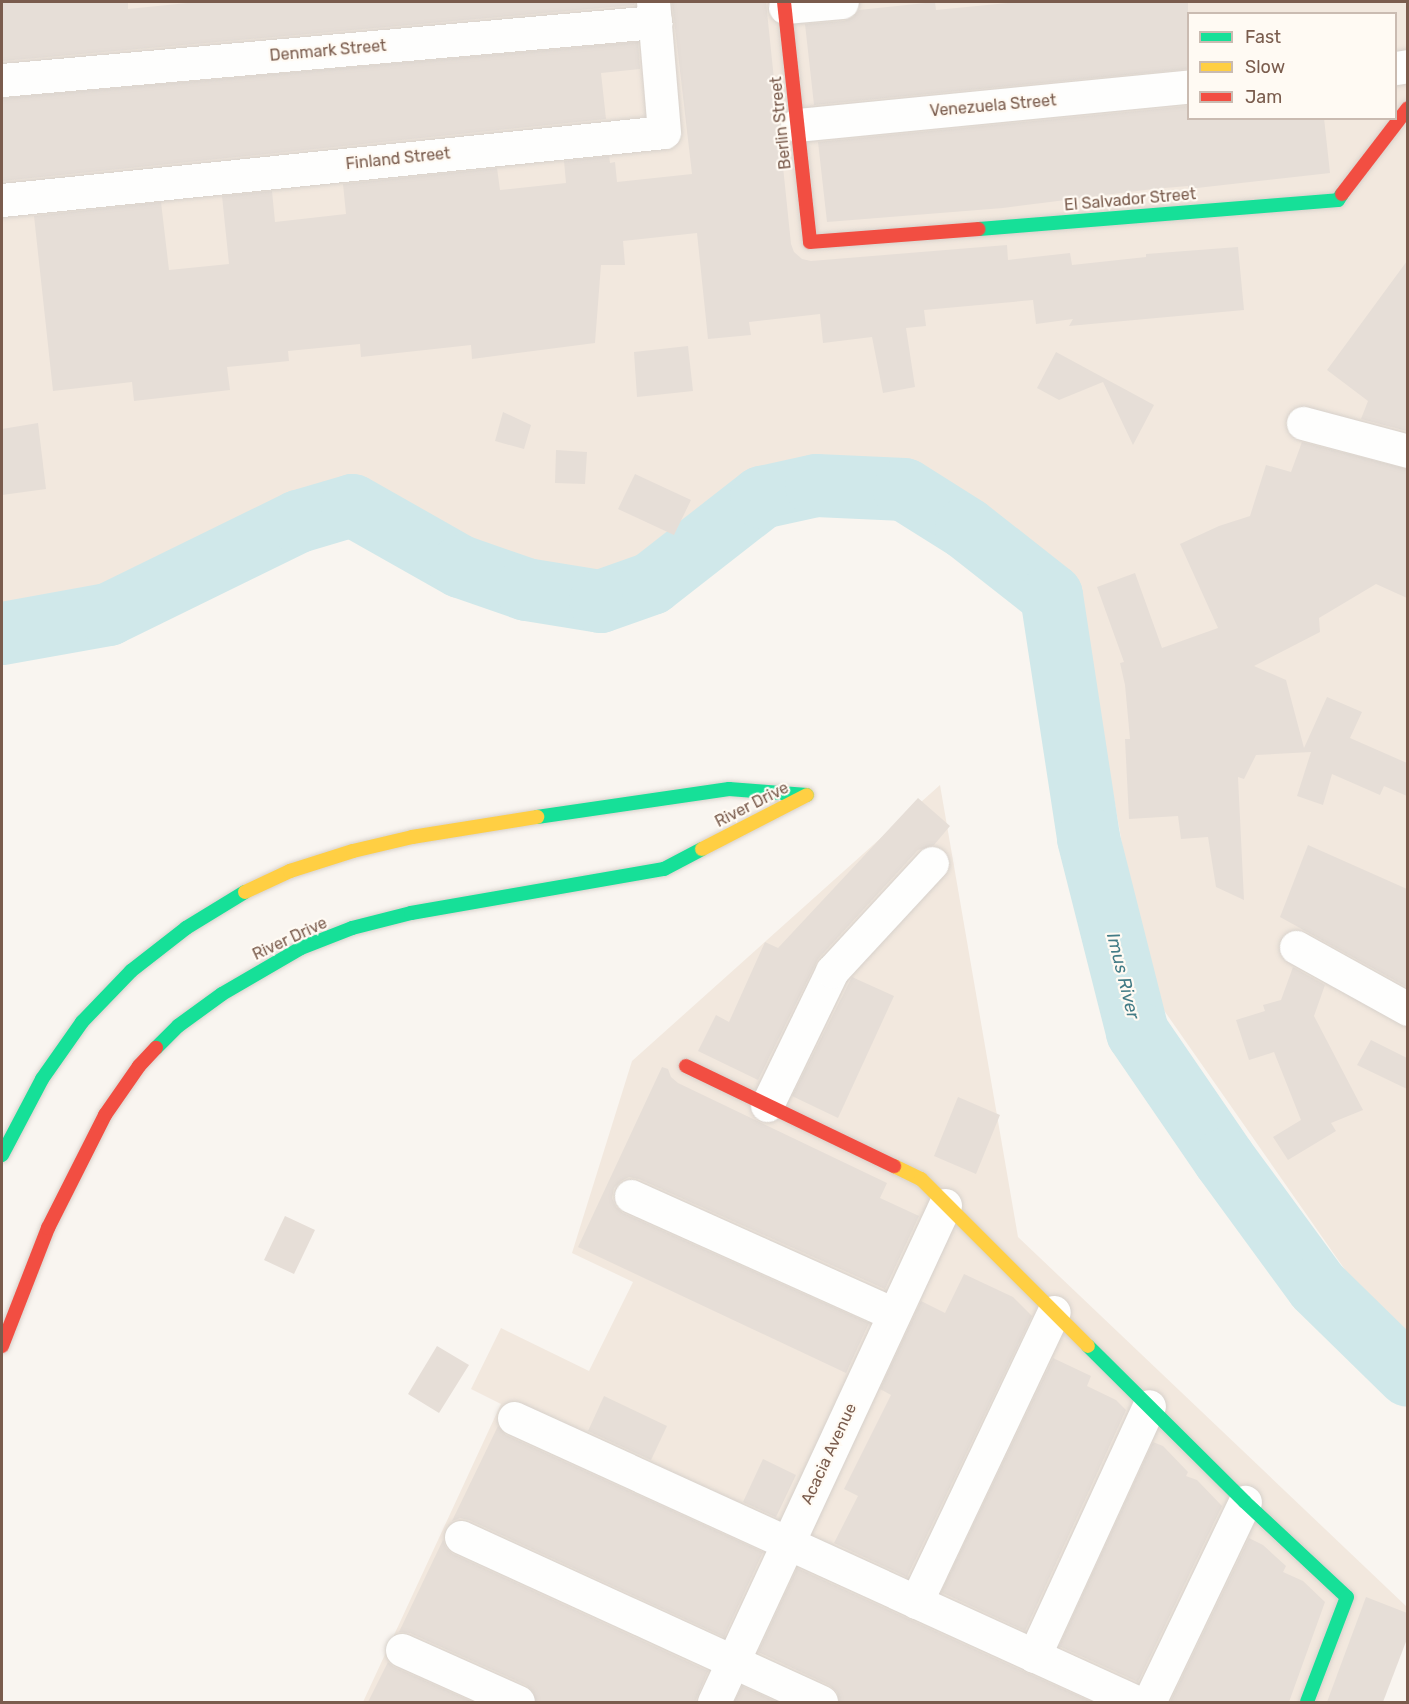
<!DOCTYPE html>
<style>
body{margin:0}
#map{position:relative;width:1409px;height:1704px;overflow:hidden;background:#f9f5f0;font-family:Rubik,sans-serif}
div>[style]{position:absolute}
.residential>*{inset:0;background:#f2e8de}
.river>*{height:63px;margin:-31.5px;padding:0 31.5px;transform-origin:31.5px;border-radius:31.5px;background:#d0e8ea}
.building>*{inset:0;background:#e6ded7}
.roads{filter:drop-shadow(0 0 2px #d7d1cb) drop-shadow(0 0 2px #d7d1cb)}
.street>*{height:33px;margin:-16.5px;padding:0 16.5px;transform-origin:16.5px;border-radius:16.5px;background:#fefefd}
.fast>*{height:14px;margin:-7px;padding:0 7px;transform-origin:7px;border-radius:7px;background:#16e098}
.slow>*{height:14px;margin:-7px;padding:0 7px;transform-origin:7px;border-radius:7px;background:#ffcf43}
.jam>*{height:14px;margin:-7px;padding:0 7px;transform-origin:7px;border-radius:7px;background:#f24e42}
span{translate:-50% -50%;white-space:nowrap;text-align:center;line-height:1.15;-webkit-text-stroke:4.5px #fffaf3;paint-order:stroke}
.street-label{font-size:16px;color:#7a5c4d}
.water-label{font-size:18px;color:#437c86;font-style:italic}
.frame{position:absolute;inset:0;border:3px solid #7a5c4d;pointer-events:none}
.legend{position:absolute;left:1187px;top:12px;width:210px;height:108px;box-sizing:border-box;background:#fffaf3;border:2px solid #cabbb1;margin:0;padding:8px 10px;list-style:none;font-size:18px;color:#7a5c4d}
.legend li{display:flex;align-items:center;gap:12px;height:30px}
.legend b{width:30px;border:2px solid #cabbb1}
</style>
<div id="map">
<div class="residential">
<div style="clip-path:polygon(evenodd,2px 2px,1407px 2px,1407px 1344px,1378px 1317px,1147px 986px,1075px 577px,1051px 595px,966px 528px,904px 489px,816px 485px,761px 497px,651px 583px,600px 601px,526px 589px,460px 566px,352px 505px,298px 521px,108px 614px,2px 633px,2px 2px,1188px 14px,1396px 14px,1396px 118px,1188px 118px,1188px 14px)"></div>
<div style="clip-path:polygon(940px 785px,1018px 1237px,1407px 1607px,1407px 1622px,1379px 1702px,363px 1702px,501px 1404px,471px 1389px,501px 1328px,589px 1371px,633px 1282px,572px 1253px,632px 1061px)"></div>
</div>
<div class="river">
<div style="left:2px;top:633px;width:108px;rotate:-10.2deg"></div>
<div style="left:108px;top:614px;width:212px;rotate:-26.1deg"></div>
<div style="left:298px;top:521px;width:56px;rotate:-16.5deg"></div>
<div style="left:352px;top:505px;width:124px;rotate:29.5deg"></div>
<div style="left:460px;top:566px;width:70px;rotate:19.2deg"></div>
<div style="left:526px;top:589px;width:75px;rotate:9.2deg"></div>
<div style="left:600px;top:601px;width:54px;rotate:-19.4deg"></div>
<div style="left:651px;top:583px;width:140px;rotate:-38deg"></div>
<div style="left:761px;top:497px;width:56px;rotate:-12.3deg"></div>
<div style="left:816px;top:485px;width:88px;rotate:2.6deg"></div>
<div style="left:904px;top:489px;width:73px;rotate:32.2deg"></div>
<div style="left:966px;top:528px;width:108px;rotate:38.2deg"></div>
<div style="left:1051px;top:595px;width:246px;rotate:81.3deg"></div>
<div style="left:1088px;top:838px;width:200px;rotate:75.8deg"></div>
<div style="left:1137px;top:1032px;width:154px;rotate:55.6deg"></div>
<div style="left:1224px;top:1159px;width:157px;rotate:53.8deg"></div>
<div style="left:1317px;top:1286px;width:127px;rotate:44.4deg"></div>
</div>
<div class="building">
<div style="clip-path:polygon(2px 2px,128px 2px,128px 9px,197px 2px,635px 2px,634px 5px,2px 61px)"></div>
<div style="clip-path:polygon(672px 2px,766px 2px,791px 244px,794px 252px,802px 259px,811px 261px,1007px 245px,1008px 260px,1070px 253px,1072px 265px,1146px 257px,1146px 254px,1238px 247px,1244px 310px,1069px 326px,1073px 319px,1036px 324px,1033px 300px,924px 310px,926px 326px,906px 328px,915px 387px,883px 393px,872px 337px,823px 343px,820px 314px,749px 322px,751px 335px,708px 339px,697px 233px,623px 241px,625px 265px,601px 265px,595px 343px,472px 359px,471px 345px,361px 357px,360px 344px,288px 351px,289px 361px,227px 367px,230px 390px,134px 401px,132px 382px,53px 391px,34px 216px,161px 202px,169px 270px,229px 264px,222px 196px,272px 191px,275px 222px,346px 214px,343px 184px,497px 168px,500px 190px,566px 183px,564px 161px,609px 156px,610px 163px,615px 162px,617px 182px,692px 174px)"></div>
<div style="clip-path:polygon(935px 2px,936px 10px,1019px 2px,1188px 2px,1188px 69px,814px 105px,805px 24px,844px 21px,853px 17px,859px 10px)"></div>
<div style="clip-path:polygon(638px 42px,640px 69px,601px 73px,606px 119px,2px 181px,2px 98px)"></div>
<div style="clip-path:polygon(1188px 106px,1188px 118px,1324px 118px,1330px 173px,1188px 189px,1188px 186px,1153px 189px,1003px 208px,827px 222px,818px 142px)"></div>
<div style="clip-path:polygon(1407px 261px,1407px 431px,1361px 419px,1368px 401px,1327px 370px)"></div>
<div style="clip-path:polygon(688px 346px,693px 391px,637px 397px,634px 352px)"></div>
<div style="clip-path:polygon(1056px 352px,1154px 405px,1133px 445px,1103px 382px,1059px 400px,1037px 388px)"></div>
<div style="clip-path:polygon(503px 412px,531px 425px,524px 449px,495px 441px)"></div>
<div style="clip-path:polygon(38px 423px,46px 489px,2px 495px,2px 429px)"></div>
<div style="clip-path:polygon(1302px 442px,1407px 469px,1407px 598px,1376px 584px,1319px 618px,1320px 632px,1254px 666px,1286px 680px,1304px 748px,1327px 697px,1362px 712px,1350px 738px,1407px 763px,1407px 796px,1384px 786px,1380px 795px,1332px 774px,1323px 805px,1297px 796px,1311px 752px,1256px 755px,1244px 779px,1238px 777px,1244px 900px,1216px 887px,1208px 837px,1181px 839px,1178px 816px,1129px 819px,1125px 739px,1130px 739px,1125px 685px,1120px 663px,1124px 662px,1097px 587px,1135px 573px,1162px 648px,1218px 628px,1180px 544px,1219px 526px,1250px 516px,1266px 465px,1291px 472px)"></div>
<div style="clip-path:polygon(556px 450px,587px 452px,585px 484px,555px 483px)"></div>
<div style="clip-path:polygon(635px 474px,691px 500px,674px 535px,618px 509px)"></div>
<div style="clip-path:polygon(918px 798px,950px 826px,934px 845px,918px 850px,818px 959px,758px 1080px,698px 1051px,716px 1015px,729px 1022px,765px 942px,778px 948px)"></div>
<div style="clip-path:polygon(1308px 845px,1407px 889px,1407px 987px,1280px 917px)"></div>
<div style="clip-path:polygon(1293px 967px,1325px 985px,1314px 1016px,1363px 1110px,1331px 1123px,1336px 1131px,1288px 1160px,1273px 1137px,1301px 1120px,1274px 1052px,1249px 1060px,1236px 1020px,1265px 1011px,1263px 1005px,1281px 1000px)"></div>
<div style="clip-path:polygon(852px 977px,894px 996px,838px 1118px,792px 1096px)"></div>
<div style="clip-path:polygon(1371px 1040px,1407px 1058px,1407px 1089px,1357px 1065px)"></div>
<div style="clip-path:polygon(662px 1067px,668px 1069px,671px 1077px,678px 1083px,887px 1183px,880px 1198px,919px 1216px,885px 1289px,639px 1179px,629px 1177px,621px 1181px,614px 1188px,612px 1198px,616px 1207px,623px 1213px,869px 1323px,846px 1373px,578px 1247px)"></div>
<div style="clip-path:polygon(958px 1097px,1000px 1115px,976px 1174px,934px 1156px)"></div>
<div style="clip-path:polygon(285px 1216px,315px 1230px,294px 1274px,264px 1260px)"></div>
<div style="clip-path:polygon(964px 1274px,1013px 1297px,1032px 1316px,907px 1577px,834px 1543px,858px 1496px,844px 1489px,891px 1395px,880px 1389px,921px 1301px,945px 1313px)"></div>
<div style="clip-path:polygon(437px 1346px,469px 1365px,439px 1413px,408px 1394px)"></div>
<div style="clip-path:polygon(1053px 1358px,1091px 1376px,1087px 1386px,1116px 1400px,1126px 1410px,1025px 1631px,941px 1592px)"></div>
<div style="clip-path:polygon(604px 1396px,667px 1426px,651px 1460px,588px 1431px)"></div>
<div style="clip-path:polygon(498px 1426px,506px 1435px,763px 1552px,724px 1637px,469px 1520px,460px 1518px,452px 1521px)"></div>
<div style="clip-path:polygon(1153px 1442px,1163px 1446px,1188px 1472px,1186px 1476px,1197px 1480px,1222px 1506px,1138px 1682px,1059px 1646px)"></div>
<div style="clip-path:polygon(763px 1459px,796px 1475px,776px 1517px,743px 1502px)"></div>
<div style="clip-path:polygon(1249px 1538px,1263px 1545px,1286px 1566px,1283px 1572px,1303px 1581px,1325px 1602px,1289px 1702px,1170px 1702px)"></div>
<div style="clip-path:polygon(443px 1540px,446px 1548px,453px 1554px,708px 1671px,695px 1702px,536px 1702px,533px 1692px,526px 1685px,410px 1633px,399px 1632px)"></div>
<div style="clip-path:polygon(797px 1568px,1027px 1673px,1092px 1702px,839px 1702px,837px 1692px,829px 1685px,758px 1652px)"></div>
<div style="clip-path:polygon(1366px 1597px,1407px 1613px,1407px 1639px,1383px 1702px,1327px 1702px)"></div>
<div style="clip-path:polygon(388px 1662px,394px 1667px,473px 1702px,368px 1702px)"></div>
<div style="clip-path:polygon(742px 1686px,777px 1702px,734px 1702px)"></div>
</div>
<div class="roads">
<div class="street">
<div style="left:785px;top:7px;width:57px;rotate:-5deg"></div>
<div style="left:1396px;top:68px;width:12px;rotate:-9deg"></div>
<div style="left:2px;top:80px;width:656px;rotate:-5.08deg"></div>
<div style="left:797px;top:125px;width:393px;rotate:-5.6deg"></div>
<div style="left:2px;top:200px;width:665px;rotate:-5.86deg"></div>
<div style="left:664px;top:132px;width:130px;rotate:-94.8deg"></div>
<div style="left:1303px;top:423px;width:109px;rotate:14.9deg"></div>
<div style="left:1296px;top:947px;width:128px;rotate:29deg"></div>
<div style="left:767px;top:1105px;width:149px;rotate:-64.1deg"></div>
<div style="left:832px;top:971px;width:147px;rotate:-47.2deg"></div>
<div style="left:631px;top:1196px;width:288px;rotate:24.2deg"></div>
<div style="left:514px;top:1418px;width:684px;rotate:24.54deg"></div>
<div style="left:461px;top:1537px;width:396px;rotate:24.6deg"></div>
<div style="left:916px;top:1602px;width:321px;rotate:-64.6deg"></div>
<div style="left:402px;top:1650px;width:127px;rotate:24.1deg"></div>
<div style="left:1034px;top:1656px;width:275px;rotate:-65.3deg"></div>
<div style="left:714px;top:1702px;width:548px;rotate:-65.07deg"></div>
<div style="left:1149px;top:1702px;width:222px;rotate:-64.4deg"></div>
</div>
<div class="fast">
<div style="left:979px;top:229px;width:360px;rotate:-4.6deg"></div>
<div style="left:1338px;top:200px;width:7px;rotate:-56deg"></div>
<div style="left:537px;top:817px;width:194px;rotate:-8.3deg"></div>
<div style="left:729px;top:789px;width:78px;rotate:4.4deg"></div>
<div style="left:156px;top:1048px;width:31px;rotate:-45deg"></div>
<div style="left:178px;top:1026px;width:54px;rotate:-36deg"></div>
<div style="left:222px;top:994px;width:91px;rotate:-30.2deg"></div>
<div style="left:301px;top:948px;width:55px;rotate:-21.4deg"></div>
<div style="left:352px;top:928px;width:61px;rotate:-14.3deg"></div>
<div style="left:411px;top:913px;width:257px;rotate:-9.9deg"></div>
<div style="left:664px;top:869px;width:43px;rotate:-27.8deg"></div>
<div style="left:2px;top:1155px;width:86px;rotate:-62.2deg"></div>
<div style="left:42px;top:1079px;width:70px;rotate:-54.9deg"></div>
<div style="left:82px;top:1022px;width:71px;rotate:-46.1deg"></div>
<div style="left:131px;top:971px;width:70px;rotate:-38deg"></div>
<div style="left:186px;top:928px;width:69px;rotate:-31.4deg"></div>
<div style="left:1088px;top:1346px;width:221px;rotate:44.8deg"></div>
<div style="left:1245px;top:1502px;width:139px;rotate:43deg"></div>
<div style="left:1347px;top:1597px;width:112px;rotate:110.9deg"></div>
</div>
<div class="slow">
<div style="left:702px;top:849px;width:118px;rotate:-27.2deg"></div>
<div style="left:245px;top:892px;width:50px;rotate:-25deg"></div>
<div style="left:290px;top:871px;width:66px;rotate:-17.6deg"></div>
<div style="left:353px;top:851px;width:61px;rotate:-13.3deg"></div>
<div style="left:412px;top:837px;width:127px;rotate:-9.1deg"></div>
<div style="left:894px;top:1166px;width:30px;rotate:26deg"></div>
<div style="left:921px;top:1179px;width:236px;rotate:45deg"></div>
</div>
<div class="jam">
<div style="left:784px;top:2px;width:241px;rotate:83.8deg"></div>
<div style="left:810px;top:242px;width:169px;rotate:-4.4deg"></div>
<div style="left:1342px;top:194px;width:108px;rotate:-52.5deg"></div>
<div style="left:686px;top:1066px;width:231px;rotate:25.7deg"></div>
<div style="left:2px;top:1346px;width:127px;rotate:-68.7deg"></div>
<div style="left:48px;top:1228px;width:127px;rotate:-63.2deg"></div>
<div style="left:105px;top:1115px;width:60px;rotate:-55.2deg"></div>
<div style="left:139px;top:1066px;width:25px;rotate:-47deg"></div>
</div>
</div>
<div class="street-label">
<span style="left:328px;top:51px;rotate:-5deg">Denmark Street</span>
<span style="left:993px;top:106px;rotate:-5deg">Venezuela Street</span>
<span style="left:781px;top:123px;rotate:-96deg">Berlin Street</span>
<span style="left:398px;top:159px;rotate:-6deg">Finland Street</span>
<span style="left:1130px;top:200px;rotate:-5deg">El Salvador Street</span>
<span style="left:752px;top:805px;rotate:-27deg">River Drive</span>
<span style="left:290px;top:939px;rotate:-25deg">River Drive</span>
<span style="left:829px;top:1454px;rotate:-65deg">Acacia Avenue</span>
</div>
<div class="water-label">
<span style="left:1123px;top:976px;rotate:76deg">Imus River</span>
</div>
<div class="frame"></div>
<ul class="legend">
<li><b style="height:8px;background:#16e098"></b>Fast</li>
<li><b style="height:8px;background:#ffcf43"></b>Slow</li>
<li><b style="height:8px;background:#f24e42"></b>Jam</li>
</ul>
</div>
